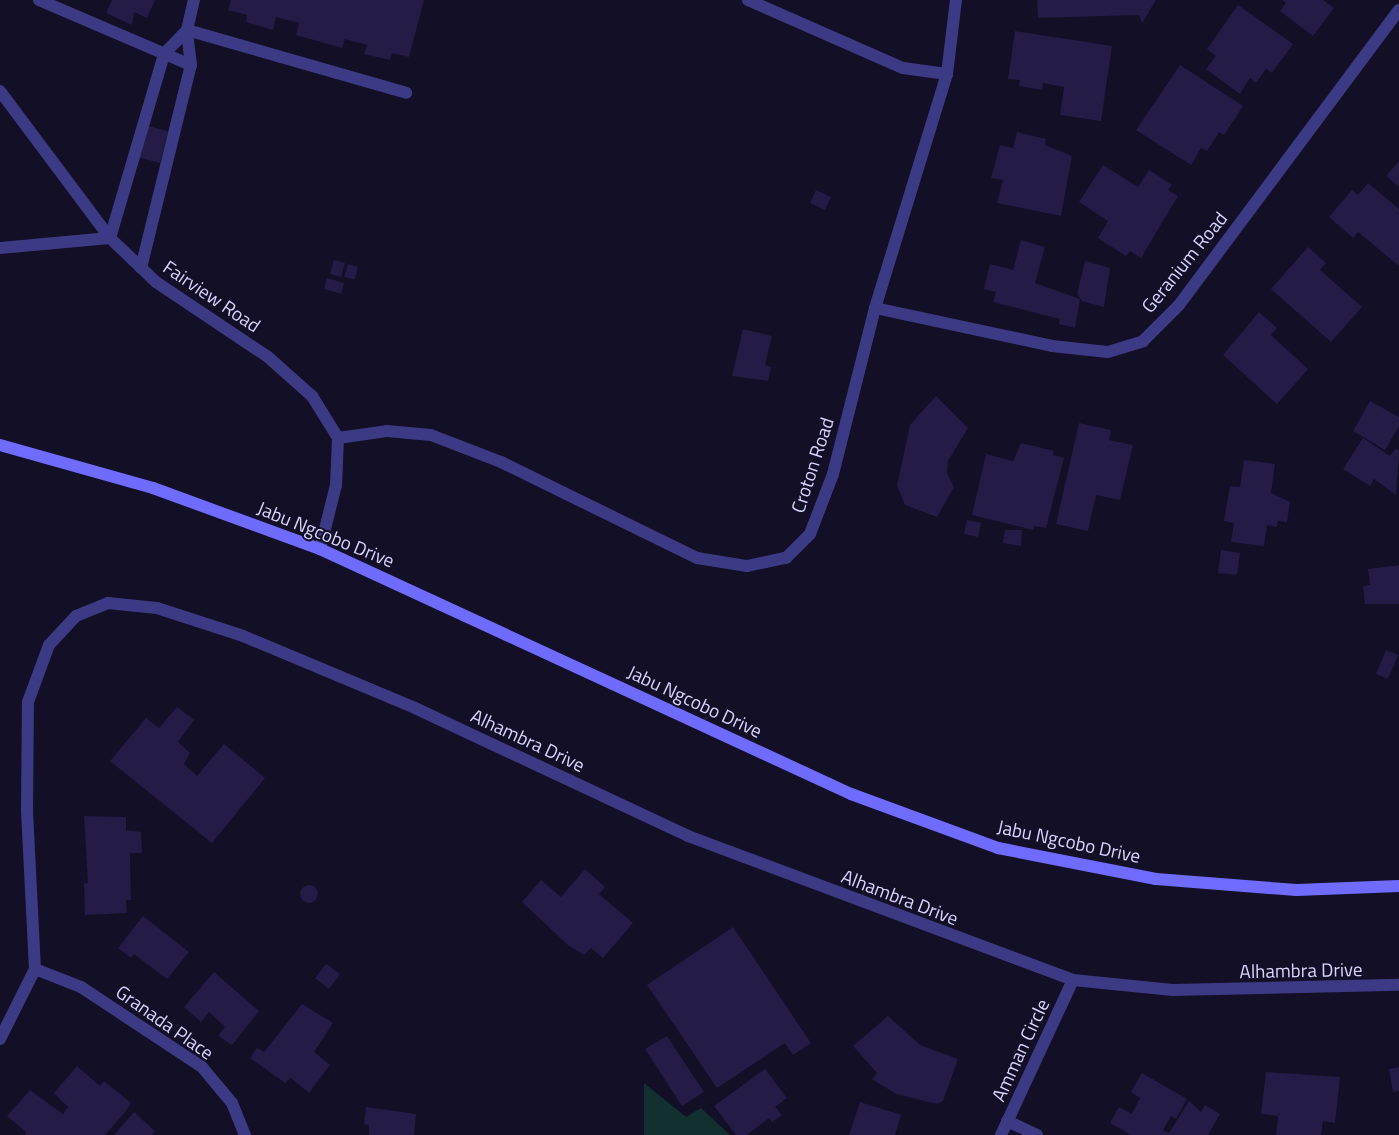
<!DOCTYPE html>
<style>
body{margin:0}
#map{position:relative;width:1399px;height:1135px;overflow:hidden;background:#130f26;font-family:"Titillium Web",sans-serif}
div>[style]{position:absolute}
.green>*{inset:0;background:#12302f}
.building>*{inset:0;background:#241b47}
.round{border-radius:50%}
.lane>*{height:12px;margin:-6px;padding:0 6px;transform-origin:6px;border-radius:6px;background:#3d3a85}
.street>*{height:12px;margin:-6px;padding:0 6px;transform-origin:6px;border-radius:6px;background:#3d3a85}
.secondary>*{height:12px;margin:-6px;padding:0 6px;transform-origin:6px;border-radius:6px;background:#6f6bff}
span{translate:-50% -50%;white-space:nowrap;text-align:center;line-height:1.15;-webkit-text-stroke:4px #130f26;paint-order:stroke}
.street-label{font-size:19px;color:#d9d4ff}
</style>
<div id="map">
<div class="green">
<div style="clip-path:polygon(644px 1083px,686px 1117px,701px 1108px,730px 1135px,644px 1135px)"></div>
</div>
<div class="building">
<div style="clip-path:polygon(112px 0,155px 0,147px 18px,134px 12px,132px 25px,106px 13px)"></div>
<div style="clip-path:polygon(231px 0,424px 0,409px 57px,392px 53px,390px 60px,364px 54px,367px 45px,345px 39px,342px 48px,296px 35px,299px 23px,276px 17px,273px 30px,246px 22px,247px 15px,228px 10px)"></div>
<div style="clip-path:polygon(1037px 0,1156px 0,1142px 23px,1139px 15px,1038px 18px)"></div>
<div style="clip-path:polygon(1282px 0,1323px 0,1334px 8px,1313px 36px,1280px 11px,1286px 3px)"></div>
<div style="clip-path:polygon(1238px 5px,1293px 44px,1272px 73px,1266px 69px,1256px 83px,1250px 78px,1240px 94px,1206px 69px,1216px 56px,1207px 49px)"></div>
<div style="clip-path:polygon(1015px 31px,1112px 46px,1101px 121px,1060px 115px,1064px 87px,1043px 83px,1042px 90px,1019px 86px,1020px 80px,1008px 79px)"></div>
<div style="clip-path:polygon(1180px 65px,1243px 106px,1224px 135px,1219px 132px,1207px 151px,1201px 148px,1191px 165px,1136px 130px)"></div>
<div style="clip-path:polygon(145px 125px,168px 131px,160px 163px,138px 157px)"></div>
<div style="clip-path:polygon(1017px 132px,1046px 139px,1045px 145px,1072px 156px,1061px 216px,997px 203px,1003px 180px,991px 178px,1000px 145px,1013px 148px)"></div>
<div style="clip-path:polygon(1399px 161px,1399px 187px,1386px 176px)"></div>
<div style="clip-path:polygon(1103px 165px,1138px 187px,1149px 170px,1172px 185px,1168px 190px,1178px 196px,1141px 258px,1130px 251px,1126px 256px,1098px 238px,1108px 221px,1079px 202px)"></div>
<div style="clip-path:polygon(1368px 183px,1399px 209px,1399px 266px,1358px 232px,1353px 238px,1329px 217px,1352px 190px,1358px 195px)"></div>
<div style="clip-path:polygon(816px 190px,831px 197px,825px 210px,810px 203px)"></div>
<div style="clip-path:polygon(1021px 240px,1045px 247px,1035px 283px,1080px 299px,1075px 328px,1059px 324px,1060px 319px,993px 302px,996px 292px,984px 289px,990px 264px,1013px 270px)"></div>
<div style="clip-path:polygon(1308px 247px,1326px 263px,1320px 270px,1362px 307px,1331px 342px,1271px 289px)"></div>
<div style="clip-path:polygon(334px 260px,345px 263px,341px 277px,330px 274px)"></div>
<div style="clip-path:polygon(1085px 261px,1110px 268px,1104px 307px,1082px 301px,1077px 294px)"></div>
<div style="clip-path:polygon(348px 264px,358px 267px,355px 279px,344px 277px)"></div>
<div style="clip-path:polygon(327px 278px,344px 283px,341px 294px,324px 289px)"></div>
<div style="clip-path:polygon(1259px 312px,1277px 328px,1271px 335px,1308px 369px,1277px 404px,1223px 355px)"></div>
<div style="clip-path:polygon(743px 329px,772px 336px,765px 365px,771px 367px,768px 381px,732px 376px)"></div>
<div style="clip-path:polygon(936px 396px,968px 428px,948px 461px,947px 473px,954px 487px,937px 517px,905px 505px,897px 486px,910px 425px)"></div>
<div style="clip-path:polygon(1370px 401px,1399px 417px,1399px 426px,1385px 450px,1353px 431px)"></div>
<div style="clip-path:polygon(1079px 423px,1111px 430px,1109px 440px,1133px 445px,1120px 500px,1096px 495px,1088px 531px,1056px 524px)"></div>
<div style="clip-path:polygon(1363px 438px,1390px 456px,1396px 448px,1399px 451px,1396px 495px,1374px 479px,1370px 486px,1343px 469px)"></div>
<div style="clip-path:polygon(1021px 443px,1054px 451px,1053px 455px,1064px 458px,1046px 528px,1034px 526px,1033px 530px,972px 515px,986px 454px,1013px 461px)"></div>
<div style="clip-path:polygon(1244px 460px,1275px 464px,1271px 493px,1290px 502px,1287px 522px,1278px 521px,1277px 527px,1267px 525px,1264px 546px,1231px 542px,1234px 523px,1224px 521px,1230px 486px,1240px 487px)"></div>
<div style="clip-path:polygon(967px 520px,981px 523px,978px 537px,964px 534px)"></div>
<div style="clip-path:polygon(1005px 530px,1022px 530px,1021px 546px,1003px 543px)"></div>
<div style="clip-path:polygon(1221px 550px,1240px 553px,1237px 575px,1218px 573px)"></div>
<div style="clip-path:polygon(1399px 565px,1399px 604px,1365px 604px,1363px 586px,1370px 585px,1368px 569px)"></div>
<div style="clip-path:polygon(1386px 650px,1398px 655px,1388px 679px,1376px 674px)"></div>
<div style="clip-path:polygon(177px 707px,194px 720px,178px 742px,190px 753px,184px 764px,197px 776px,224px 744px,265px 778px,212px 843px,110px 761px,146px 718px,159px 728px)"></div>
<div style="clip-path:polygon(84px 816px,126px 817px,126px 830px,141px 832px,142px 853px,130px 853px,131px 900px,126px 900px,127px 913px,85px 915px,84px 883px,88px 883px)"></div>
<div style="clip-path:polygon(585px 869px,605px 887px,599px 894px,633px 923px,603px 958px,591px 948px,584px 955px,569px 946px,522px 902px,541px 880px,561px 897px)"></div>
<div class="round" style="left:300px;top:885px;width:18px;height:18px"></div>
<div style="clip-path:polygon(143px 916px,189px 952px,167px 979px,134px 954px,131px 958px,118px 948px)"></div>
<div style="clip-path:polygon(733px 927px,811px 1043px,793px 1055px,785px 1043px,717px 1088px,647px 985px)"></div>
<div style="clip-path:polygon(326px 964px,340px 974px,329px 989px,315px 978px)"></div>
<div style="clip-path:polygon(214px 972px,259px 1011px,232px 1045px,218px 1036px,225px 1027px,209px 1012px,201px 1022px,184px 1007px)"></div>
<div style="clip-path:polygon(302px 1004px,333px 1023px,314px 1052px,330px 1065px,309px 1093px,291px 1078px,285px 1083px,250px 1058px,257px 1048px,264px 1052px)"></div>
<div style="clip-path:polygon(888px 1016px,920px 1045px,958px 1059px,943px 1101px,937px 1104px,896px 1094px,872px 1079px,877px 1073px,853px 1046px)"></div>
<div style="clip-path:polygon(667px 1036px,704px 1092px,682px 1106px,645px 1049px)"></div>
<div style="clip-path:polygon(77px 1066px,100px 1086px,104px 1081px,131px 1103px,126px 1111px,105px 1135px,25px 1135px,26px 1132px,7px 1116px,30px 1090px,63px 1114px,68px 1107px,54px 1093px)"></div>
<div style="clip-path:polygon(1399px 1067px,1399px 1091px,1393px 1092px,1389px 1069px)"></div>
<div style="clip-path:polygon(765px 1069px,787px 1098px,775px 1107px,782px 1115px,772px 1122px,769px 1118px,747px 1135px,736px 1135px,714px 1106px)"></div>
<div style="clip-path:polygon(1266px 1072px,1340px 1077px,1335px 1123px,1323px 1121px,1321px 1135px,1276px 1135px,1278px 1116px,1261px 1114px)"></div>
<div style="clip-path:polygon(1142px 1073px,1187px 1099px,1176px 1119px,1171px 1116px,1163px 1130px,1169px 1133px,1189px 1101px,1201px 1112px,1205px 1105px,1220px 1114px,1208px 1135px,1131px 1135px,1110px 1123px,1119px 1107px,1132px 1114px,1140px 1098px,1131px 1092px)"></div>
<div style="clip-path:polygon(860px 1102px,901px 1115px,895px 1135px,849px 1135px)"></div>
<div style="clip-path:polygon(366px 1107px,416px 1114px,414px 1135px,369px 1135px,369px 1125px,364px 1124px)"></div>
<div style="clip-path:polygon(134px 1112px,155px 1131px,152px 1135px,114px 1135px)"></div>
</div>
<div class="lane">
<div style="left:39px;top:0;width:165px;rotate:23.2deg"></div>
<div style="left:748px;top:0;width:169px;rotate:23.7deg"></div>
<div style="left:903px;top:68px;width:44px;rotate:7.8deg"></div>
<div style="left:110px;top:238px;width:192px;rotate:-73.6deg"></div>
<div style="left:164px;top:54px;width:33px;rotate:-46deg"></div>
<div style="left:187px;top:30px;width:31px;rotate:-77deg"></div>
<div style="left:141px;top:268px;width:209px;rotate:-76.2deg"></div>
<div style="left:191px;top:65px;width:35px;rotate:-97deg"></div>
<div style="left:187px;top:30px;width:228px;rotate:16deg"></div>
</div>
<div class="street">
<div style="left:0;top:91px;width:184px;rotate:53.2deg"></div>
<div style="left:110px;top:238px;width:64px;rotate:43.7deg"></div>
<div style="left:156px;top:282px;width:135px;rotate:33.8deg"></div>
<div style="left:268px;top:357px;width:59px;rotate:41.6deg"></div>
<div style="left:312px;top:396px;width:49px;rotate:58.2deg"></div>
<div style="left:338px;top:438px;width:47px;rotate:92.4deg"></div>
<div style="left:336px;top:485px;width:66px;rotate:104deg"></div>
<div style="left:0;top:248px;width:110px;rotate:-5.2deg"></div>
<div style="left:875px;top:308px;width:181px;rotate:12.1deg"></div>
<div style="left:1052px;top:346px;width:56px;rotate:6.1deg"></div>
<div style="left:1108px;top:352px;width:37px;rotate:-17deg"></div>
<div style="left:1143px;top:341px;width:51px;rotate:-45deg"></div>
<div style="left:1179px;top:305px;width:368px;rotate:-53.3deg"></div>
<div style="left:338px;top:438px;width:49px;rotate:-8.1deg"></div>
<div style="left:387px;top:431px;width:44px;rotate:5.2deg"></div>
<div style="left:431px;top:435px;width:75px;rotate:21.1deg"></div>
<div style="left:501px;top:462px;width:218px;rotate:26.1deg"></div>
<div style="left:697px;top:558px;width:51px;rotate:9.1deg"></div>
<div style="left:747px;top:566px;width:40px;rotate:-12deg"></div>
<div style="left:786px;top:558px;width:34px;rotate:-45deg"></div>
<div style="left:810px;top:534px;width:64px;rotate:-69deg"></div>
<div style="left:833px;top:474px;width:171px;rotate:-75.8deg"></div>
<div style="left:875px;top:308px;width:245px;rotate:-72.9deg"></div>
<div style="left:947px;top:74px;width:75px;rotate:-83.1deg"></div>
<div style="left:35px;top:969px;width:49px;rotate:21.4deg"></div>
<div style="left:81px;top:987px;width:145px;rotate:33.5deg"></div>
<div style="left:202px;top:1067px;width:47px;rotate:50.2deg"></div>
<div style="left:232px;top:1103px;width:35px;rotate:68deg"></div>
<div style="left:0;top:1039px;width:78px;rotate:-63.4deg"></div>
<div style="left:35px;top:969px;width:159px;rotate:-92.9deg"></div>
<div style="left:27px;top:810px;width:108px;rotate:-89.5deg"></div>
<div style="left:28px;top:702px;width:61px;rotate:-69.8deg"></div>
<div style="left:49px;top:645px;width:40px;rotate:-47deg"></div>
<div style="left:76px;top:616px;width:35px;rotate:-22deg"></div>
<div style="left:108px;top:603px;width:49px;rotate:5.8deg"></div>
<div style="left:157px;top:608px;width:90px;rotate:18deg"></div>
<div style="left:243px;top:636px;width:186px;rotate:22.7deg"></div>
<div style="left:415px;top:708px;width:302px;rotate:25.1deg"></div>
<div style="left:688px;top:836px;width:411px;rotate:20.5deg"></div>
<div style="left:1073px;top:980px;width:100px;rotate:5.7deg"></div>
<div style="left:1173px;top:990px;width:226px;rotate:-1.3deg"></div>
<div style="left:1007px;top:1121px;width:33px;rotate:25deg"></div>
<div style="left:1001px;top:1135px;width:171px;rotate:-65.1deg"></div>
</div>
<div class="secondary">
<div style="left:0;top:445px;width:159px;rotate:15.7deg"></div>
<div style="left:153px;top:488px;width:178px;rotate:20.1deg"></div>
<div style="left:320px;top:549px;width:585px;rotate:24.77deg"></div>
<div style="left:851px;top:794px;width:157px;rotate:20.2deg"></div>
<div style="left:998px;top:848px;width:161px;rotate:11.1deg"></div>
<div style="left:1156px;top:879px;width:141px;rotate:4.5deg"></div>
<div style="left:1297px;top:890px;width:102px;rotate:-2.2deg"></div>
</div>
<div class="street-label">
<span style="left:1184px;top:262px;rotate:-51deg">Geranium Road</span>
<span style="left:212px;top:296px;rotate:34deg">Fairview Road</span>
<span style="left:812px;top:465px;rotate:-72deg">Croton Road</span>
<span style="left:326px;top:534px;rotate:22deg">Jabu Ngcobo Drive</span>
<span style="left:695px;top:701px;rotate:25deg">Jabu Ngcobo Drive</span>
<span style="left:528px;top:740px;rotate:25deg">Alhambra Drive</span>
<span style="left:1069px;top:841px;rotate:12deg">Jabu Ngcobo Drive</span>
<span style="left:900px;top:897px;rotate:21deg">Alhambra Drive</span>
<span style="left:1301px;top:970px;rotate:-1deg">Alhambra Drive</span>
<span style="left:165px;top:1022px;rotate:35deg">Granada Place</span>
<span style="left:1020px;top:1050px;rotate:-65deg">Amman Circle</span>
</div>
</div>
